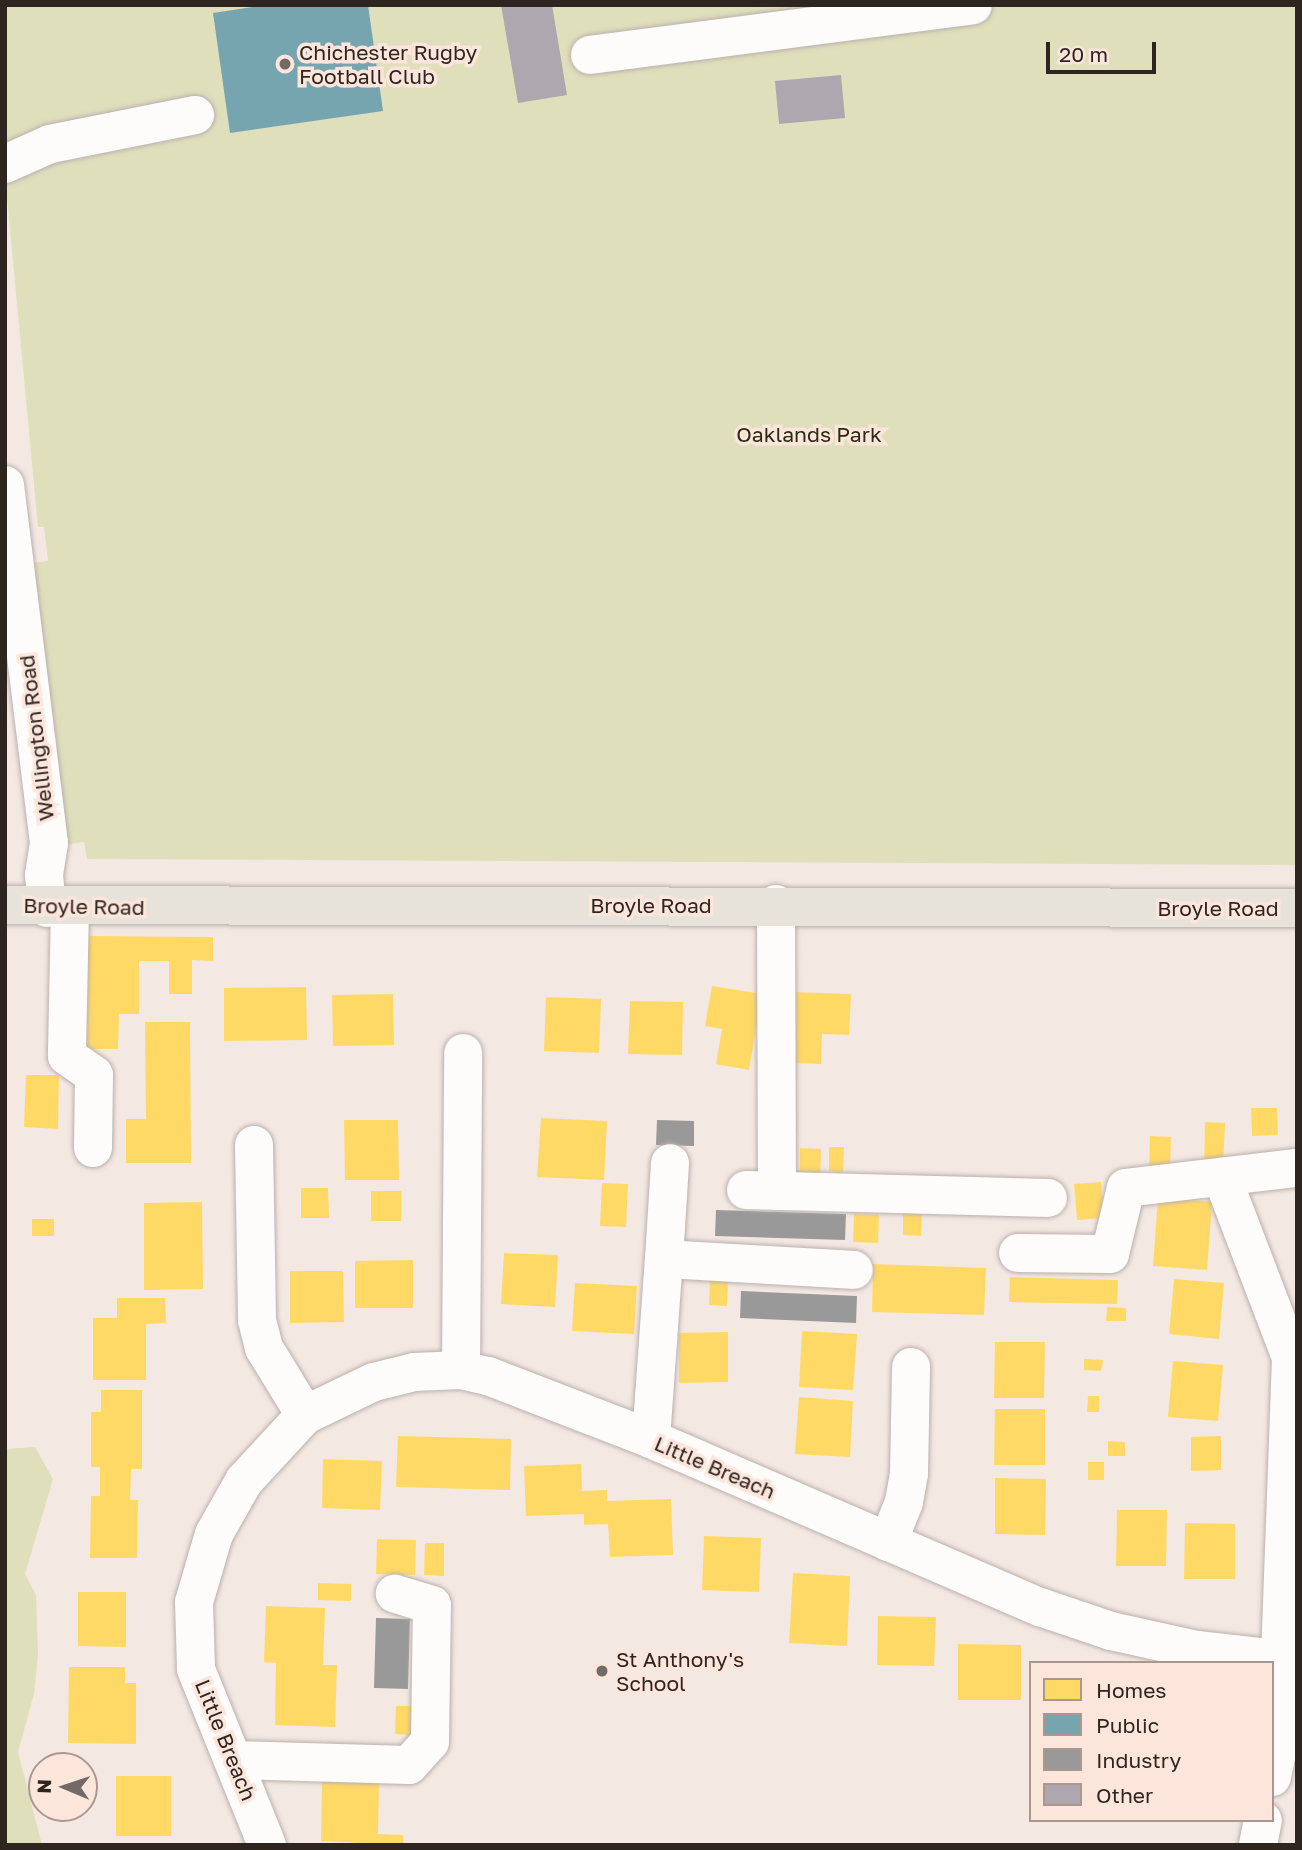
<!DOCTYPE html>
<style>
body{margin:0}
#map{position:relative;width:1302px;height:1850px;overflow:hidden;background:#f4e8e3;font-family:"Golos Text",sans-serif}
div>[style]{position:absolute}
.green>*{inset:0;background:#dfdfbc}
.homes>*{inset:0;background:#ffd966}
.public>*{inset:0;background:#76a5af}
.industry>*{inset:0;background:#999}
.building>*{inset:0;background:#afa7af}
.roads{filter:drop-shadow(0 0 2px #bab0ac) drop-shadow(0 0 2px #bab0ac)}
.minor>*{height:38px;margin:-19px;padding:0 19px;transform-origin:19px;border-radius:19px;background:#fdfcfb}
.major>*{height:38px;margin:-19px;padding:0 19px;transform-origin:19px;border-radius:19px;background:#e7e3db}
.dots>*{width:19px;height:19px;translate:-50% -50%;box-sizing:border-box;border:4px solid #fce5db;border-radius:50%}
span{translate:-50% -50%;white-space:nowrap;text-align:center;line-height:1.15;-webkit-text-stroke:7px #fce5db;paint-order:stroke}
.poi-label{font-size:21px;color:#2f2520}
.left{translate:0 -50%;text-align:left}
.park-label{font-size:21px;color:#292c10}
.street-label{font-size:21px;color:#2f2520}
.frame{position:absolute;inset:0;border:7px solid #2f2520;pointer-events:none}
.legend{position:absolute;left:1029px;top:1661px;width:245px;height:161px;box-sizing:border-box;background:#fce5db;border:2px solid #aa9890;margin:0;padding:9px 12px;list-style:none;font-size:21px;color:#2f2520}
.legend li{display:flex;align-items:center;gap:14px;height:35px}
.legend b{width:35px;border:2px solid #aa9890}
.north{position:absolute;left:28px;top:1752px;width:70px;height:70px;box-sizing:border-box;background:#fce5db;border:2px solid #aa9890;border-radius:50%;rotate:272deg;font-size:19px;font-weight:700;line-height:28px;text-align:center;color:#2f2520}
.north::after{content:'';display:block;margin:auto;width:24px;height:32px;background:#746964;clip-path:polygon(50% 0,100% 100%,50% 72%,0 100%)}
.scale{position:absolute;left:1046px;top:42px;width:110px;height:32px;box-sizing:border-box;border:4px solid #2f2520;border-top:0;padding-left:9px;font-size:21px;line-height:24px;white-space:nowrap;color:#2f2520;-webkit-text-stroke:5px #fce5db;paint-order:stroke}
</style>
<div id="map">
<div class="green">
<div style="clip-path:polygon(5px 5px,1297px 5px,1297px 865px,87px 859px,84px 842px,54px 846px,19px 565px,48px 561px,44px 527px,38px 527px,5px 176px)"></div>
<div style="clip-path:polygon(35px 1447px,53px 1479px,25px 1574px,36px 1595px,38px 1653px,34px 1694px,18px 1752px,42px 1845px,5px 1845px,5px 1449px)"></div>
</div>
<div class="homes">
<div style="clip-path:polygon(88px 936px,213px 937px,213px 961px,192px 960px,192px 994px,169px 994px,169px 961px,139px 961px,139px 1014px,119px 1014px,118px 1049px,87px 1049px)"></div>
<div style="clip-path:polygon(712px 986px,762px 994px,749px 1070px,716px 1064px,722px 1029px,705px 1026px)"></div>
<div style="clip-path:polygon(306px 987px,307px 1040px,224px 1041px,224px 988px)"></div>
<div style="clip-path:polygon(792px 992px,851px 994px,849px 1035px,822px 1034px,821px 1064px,789px 1063px)"></div>
<div style="clip-path:polygon(393px 994px,394px 1045px,333px 1046px,332px 995px)"></div>
<div style="clip-path:polygon(546px 997px,601px 999px,599px 1053px,544px 1051px)"></div>
<div style="clip-path:polygon(630px 1001px,683px 1002px,682px 1055px,628px 1054px)"></div>
<div style="clip-path:polygon(145px 1022px,190px 1022px,191px 1163px,126px 1163px,126px 1119px,146px 1119px)"></div>
<div style="clip-path:polygon(26px 1075px,59px 1075px,58px 1129px,24px 1127px)"></div>
<div style="clip-path:polygon(1251px 1108px,1277px 1108px,1278px 1135px,1252px 1136px)"></div>
<div style="clip-path:polygon(541px 1118px,607px 1121px,604px 1180px,537px 1177px)"></div>
<div style="clip-path:polygon(344px 1120px,398px 1120px,399px 1180px,345px 1180px)"></div>
<div style="clip-path:polygon(1205px 1122px,1225px 1123px,1223px 1166px,1204px 1166px)"></div>
<div style="clip-path:polygon(1150px 1136px,1171px 1137px,1170px 1174px,1149px 1173px)"></div>
<div style="clip-path:polygon(829px 1147px,844px 1147px,843px 1172px,829px 1171px)"></div>
<div style="clip-path:polygon(800px 1148px,821px 1149px,820px 1178px,800px 1178px)"></div>
<div style="clip-path:polygon(1101px 1182px,1104px 1218px,1077px 1220px,1074px 1184px)"></div>
<div style="clip-path:polygon(602px 1183px,628px 1184px,626px 1227px,600px 1226px)"></div>
<div style="clip-path:polygon(301px 1188px,328px 1188px,329px 1218px,301px 1218px)"></div>
<div style="clip-path:polygon(371px 1191px,401px 1191px,401px 1221px,371px 1221px)"></div>
<div style="clip-path:polygon(1158px 1198px,1212px 1202px,1207px 1270px,1153px 1266px)"></div>
<div style="clip-path:polygon(202px 1202px,203px 1289px,144px 1290px,144px 1203px)"></div>
<div style="clip-path:polygon(903px 1213px,922px 1214px,921px 1236px,903px 1235px)"></div>
<div style="clip-path:polygon(854px 1214px,879px 1215px,878px 1243px,853px 1242px)"></div>
<div style="clip-path:polygon(32px 1219px,54px 1219px,54px 1236px,32px 1236px)"></div>
<div style="clip-path:polygon(504px 1253px,558px 1255px,555px 1307px,501px 1304px)"></div>
<div style="clip-path:polygon(413px 1260px,413px 1308px,355px 1308px,355px 1261px)"></div>
<div style="clip-path:polygon(873px 1264px,986px 1268px,984px 1315px,872px 1312px)"></div>
<div style="clip-path:polygon(290px 1271px,343px 1271px,344px 1322px,290px 1323px)"></div>
<div style="clip-path:polygon(710px 1277px,728px 1278px,727px 1306px,709px 1305px)"></div>
<div style="clip-path:polygon(1010px 1277px,1118px 1280px,1117px 1304px,1009px 1302px)"></div>
<div style="clip-path:polygon(1174px 1279px,1224px 1283px,1219px 1339px,1169px 1334px)"></div>
<div style="clip-path:polygon(575px 1283px,637px 1286px,634px 1334px,572px 1331px)"></div>
<div style="clip-path:polygon(117px 1298px,165px 1298px,166px 1323px,146px 1324px,146px 1380px,93px 1380px,93px 1318px,117px 1318px)"></div>
<div style="clip-path:polygon(1107px 1307px,1126px 1308px,1126px 1321px,1106px 1321px)"></div>
<div style="clip-path:polygon(802px 1331px,857px 1334px,853px 1390px,799px 1387px)"></div>
<div style="clip-path:polygon(728px 1332px,728px 1382px,679px 1383px,679px 1333px)"></div>
<div style="clip-path:polygon(995px 1342px,1045px 1342px,1044px 1398px,994px 1398px)"></div>
<div style="clip-path:polygon(1084px 1359px,1103px 1360px,1101px 1371px,1084px 1370px)"></div>
<div style="clip-path:polygon(1173px 1361px,1223px 1365px,1218px 1421px,1168px 1417px)"></div>
<div style="clip-path:polygon(101px 1390px,142px 1390px,142px 1469px,131px 1469px,130px 1500px,138px 1500px,137px 1558px,90px 1558px,91px 1496px,100px 1496px,100px 1467px,91px 1467px,91px 1412px,101px 1412px)"></div>
<div style="clip-path:polygon(1088px 1396px,1099px 1396px,1099px 1412px,1087px 1412px)"></div>
<div style="clip-path:polygon(799px 1397px,853px 1401px,850px 1457px,795px 1454px)"></div>
<div style="clip-path:polygon(995px 1409px,1045px 1409px,1045px 1465px,994px 1465px)"></div>
<div style="clip-path:polygon(398px 1436px,511px 1439px,510px 1490px,396px 1487px)"></div>
<div style="clip-path:polygon(1221px 1436px,1221px 1470px,1191px 1471px,1191px 1437px)"></div>
<div style="clip-path:polygon(1108px 1441px,1125px 1442px,1125px 1456px,1108px 1456px)"></div>
<div style="clip-path:polygon(323px 1459px,382px 1461px,380px 1510px,322px 1508px)"></div>
<div style="clip-path:polygon(1088px 1462px,1104px 1462px,1104px 1480px,1088px 1480px)"></div>
<div style="clip-path:polygon(581px 1464px,582px 1491px,607px 1490px,607px 1501px,671px 1499px,673px 1555px,610px 1557px,608px 1524px,584px 1525px,584px 1514px,526px 1516px,524px 1466px)"></div>
<div style="clip-path:polygon(995px 1478px,1046px 1479px,1045px 1535px,995px 1534px)"></div>
<div style="clip-path:polygon(1117px 1510px,1167px 1510px,1166px 1566px,1116px 1566px)"></div>
<div style="clip-path:polygon(1185px 1523px,1235px 1524px,1235px 1579px,1184px 1579px)"></div>
<div style="clip-path:polygon(704px 1536px,761px 1538px,759px 1592px,702px 1590px)"></div>
<div style="clip-path:polygon(377px 1539px,416px 1540px,415px 1575px,376px 1574px)"></div>
<div style="clip-path:polygon(425px 1543px,444px 1543px,444px 1576px,424px 1575px)"></div>
<div style="clip-path:polygon(793px 1573px,850px 1576px,847px 1646px,789px 1643px)"></div>
<div style="clip-path:polygon(318px 1583px,351px 1584px,351px 1601px,318px 1600px)"></div>
<div style="clip-path:polygon(78px 1592px,126px 1592px,126px 1647px,78px 1646px)"></div>
<div style="clip-path:polygon(266px 1606px,325px 1608px,323px 1665px,337px 1665px,335px 1727px,275px 1725px,276px 1663px,264px 1662px)"></div>
<div style="clip-path:polygon(878px 1616px,936px 1617px,934px 1666px,877px 1665px)"></div>
<div style="clip-path:polygon(958px 1644px,1021px 1645px,1021px 1700px,958px 1700px)"></div>
<div style="clip-path:polygon(69px 1667px,125px 1667px,125px 1683px,136px 1683px,136px 1744px,68px 1743px)"></div>
<div style="clip-path:polygon(396px 1706px,415px 1706px,414px 1735px,395px 1734px)"></div>
<div style="clip-path:polygon(116px 1776px,171px 1776px,171px 1836px,116px 1836px)"></div>
<div style="clip-path:polygon(322px 1782px,379px 1783px,378px 1834px,403px 1835px,403px 1845px,321px 1841px)"></div>
</div>
<div class="public">
<div style="clip-path:polygon(266px 5px,368px 5px,383px 111px,230px 133px,213px 13px)"></div>
</div>
<div class="industry">
<div style="clip-path:polygon(657px 1120px,694px 1121px,694px 1146px,656px 1145px)"></div>
<div style="clip-path:polygon(716px 1210px,846px 1214px,845px 1240px,715px 1236px)"></div>
<div style="clip-path:polygon(741px 1291px,857px 1296px,856px 1323px,740px 1318px)"></div>
<div style="clip-path:polygon(376px 1618px,410px 1619px,408px 1689px,374px 1688px)"></div>
</div>
<div class="building">
<div style="clip-path:polygon(501px 5px,552px 5px,567px 95px,518px 103px)"></div>
<div style="clip-path:polygon(841px 75px,845px 118px,779px 124px,775px 81px)"></div>
</div>
<div class="roads">
<div class="minor">
<div style="left:590px;top:55px;width:386px;rotate:-7.4deg"></div>
<div style="left:5px;top:164px;width:49px;rotate:-24deg"></div>
<div style="left:50px;top:144px;width:148px;rotate:-11.3deg"></div>
<div style="left:5px;top:485px;width:361px;rotate:83deg"></div>
<div style="left:49px;top:843px;width:32px;rotate:99deg"></div>
<div style="left:44px;top:875px;width:33px;rotate:85deg"></div>
<div style="left:776px;top:904px;width:287px;rotate:89.8deg"></div>
<div style="left:70px;top:907px;width:149px;rotate:91.2deg"></div>
<div style="left:67px;top:1056px;width:33px;rotate:35deg"></div>
<div style="left:94px;top:1075px;width:73px;rotate:90.8deg"></div>
<div style="left:254px;top:1145px;width:175px;rotate:89deg"></div>
<div style="left:257px;top:1320px;width:29px;rotate:76deg"></div>
<div style="left:264px;top:1348px;width:79px;rotate:58.5deg"></div>
<div style="left:1222px;top:1177px;width:194px;rotate:69.1deg"></div>
<div style="left:1291px;top:1358px;width:301px;rotate:92.1deg"></div>
<div style="left:746px;top:1190px;width:302px;rotate:1.5deg"></div>
<div style="left:1018px;top:1253px;width:92px;rotate:0.6deg"></div>
<div style="left:1110px;top:1254px;width:68px;rotate:-76.4deg"></div>
<div style="left:1126px;top:1188px;width:172px;rotate:-6.7deg"></div>
<div style="left:664px;top:1259px;width:96px;rotate:-86.4deg"></div>
<div style="left:461px;top:1370px;width:317px;rotate:-89.6deg"></div>
<div style="left:651px;top:1439px;width:180px;rotate:-85.9deg"></div>
<div style="left:664px;top:1259px;width:190px;rotate:3.3deg"></div>
<div style="left:888px;top:1542px;width:43px;rotate:-68.2deg"></div>
<div style="left:904px;top:1502px;width:28px;rotate:-80deg"></div>
<div style="left:909px;top:1474px;width:107px;rotate:-88.9deg"></div>
<div style="left:234px;top:1760px;width:175px;rotate:1.6deg"></div>
<div style="left:409px;top:1765px;width:31px;rotate:-48deg"></div>
<div style="left:430px;top:1742px;width:137px;rotate:-89.2deg"></div>
<div style="left:432px;top:1605px;width:39px;rotate:-163deg"></div>
<div style="left:1272px;top:1777px;width:118px;rotate:-78.3deg"></div>
<div style="left:267px;top:1845px;width:190px;rotate:-112deg"></div>
<div style="left:196px;top:1669px;width:67px;rotate:-91.7deg"></div>
<div style="left:194px;top:1602px;width:71px;rotate:-73.6deg"></div>
<div style="left:214px;top:1534px;width:61px;rotate:-60.5deg"></div>
<div style="left:244px;top:1481px;width:90px;rotate:-47.3deg"></div>
<div style="left:305px;top:1415px;width:76px;rotate:-25.6deg"></div>
<div style="left:374px;top:1382px;width:41px;rotate:-14deg"></div>
<div style="left:414px;top:1372px;width:47px;rotate:-2.4deg"></div>
<div style="left:461px;top:1370px;width:28px;rotate:13deg"></div>
<div style="left:488px;top:1376px;width:175px;rotate:21.1deg"></div>
<div style="left:651px;top:1439px;width:424px;rotate:23.4deg"></div>
<div style="left:1040px;top:1607px;width:75px;rotate:18.7deg"></div>
<div style="left:1111px;top:1631px;width:88px;rotate:12.5deg"></div>
<div style="left:1197px;top:1650px;width:101px;rotate:6.3deg"></div>
<div style="left:1258px;top:1845px;width:25px;rotate:-79deg"></div>
</div>
<div class="major">
<div style="left:5px;top:905px;width:1292px;rotate:0.13deg"></div>
</div>
</div>
<div class="dots">
<div style="left:285px;top:64px;background:#746964"></div>
<div style="left:602px;top:1671px;background:#746964"></div>
</div>
<div class="poi-label">
<span class="left" style="left:299px;top:64px">Chichester Rugby<br>Football Club</span>
<span class="left" style="left:616px;top:1671px">St Anthony's<br>School</span>
</div>
<div class="park-label">
<span style="left:809px;top:434px">Oaklands Park</span>
</div>
<div class="street-label">
<span style="left:36px;top:738px;rotate:-97deg">Wellington Road</span>
<span style="left:651px;top:905px">Broyle Road</span>
<span style="left:84px;top:906px;rotate:1deg">Broyle Road</span>
<span style="left:1218px;top:908px">Broyle Road</span>
<span style="left:715px;top:1467px;rotate:23deg">Little Breach</span>
<span style="left:226px;top:1740px;rotate:68deg">Little Breach</span>
</div>
<div class="frame"></div>
<ul class="legend">
<li><b style="height:19px;background:#ffd966"></b>Homes</li>
<li><b style="height:19px;background:#76a5af"></b>Public</li>
<li><b style="height:19px;background:#999"></b>Industry</li>
<li><b style="height:19px;background:#afa7af"></b>Other</li>
</ul>
<div class="north">N</div>
<div class="scale">20 m</div>
</div>
